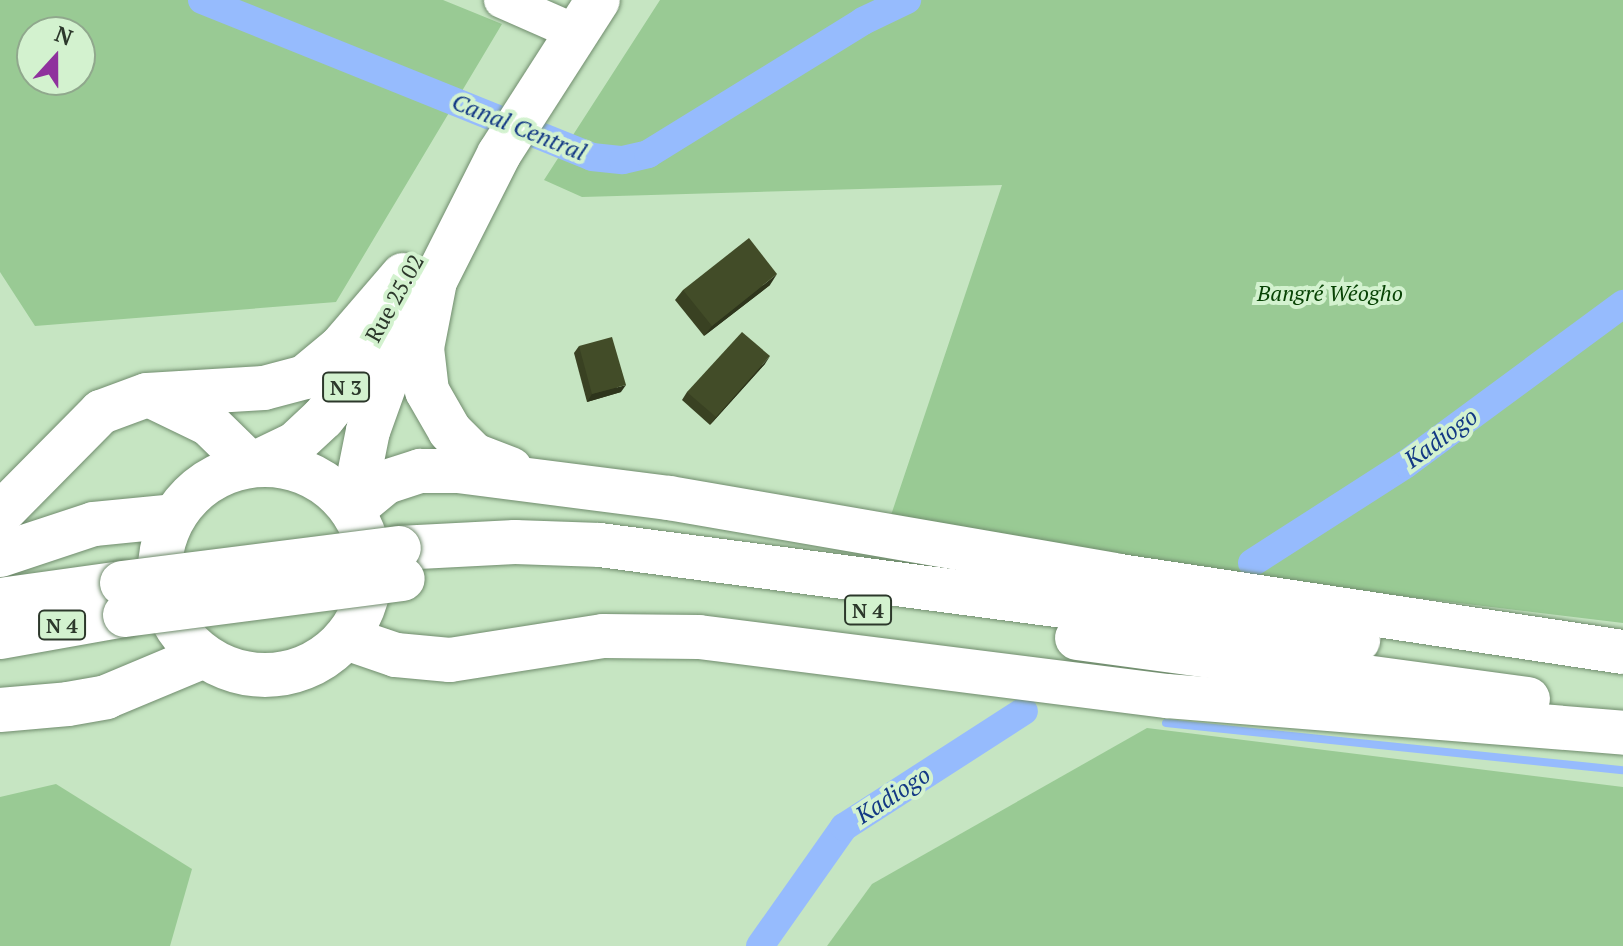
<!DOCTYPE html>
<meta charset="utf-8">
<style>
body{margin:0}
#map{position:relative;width:1623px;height:946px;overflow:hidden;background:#c6e5c2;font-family:"PT Serif",serif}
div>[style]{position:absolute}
.green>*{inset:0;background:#99ca94}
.stream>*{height:8px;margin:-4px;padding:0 4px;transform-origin:4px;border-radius:4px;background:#96bbfd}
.canal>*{height:28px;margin:-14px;padding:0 14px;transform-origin:14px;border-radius:14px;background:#96bbfd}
.roads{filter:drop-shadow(0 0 2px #708c6d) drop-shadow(0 0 2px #708c6d)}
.minor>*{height:36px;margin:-18px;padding:0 18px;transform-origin:18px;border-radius:18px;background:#fff}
.major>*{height:44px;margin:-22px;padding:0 22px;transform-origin:22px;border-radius:22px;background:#fff}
.major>.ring{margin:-22px;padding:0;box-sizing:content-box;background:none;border:44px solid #fff;border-radius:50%}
.highway>*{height:44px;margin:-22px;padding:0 22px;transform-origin:22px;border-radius:22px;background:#fff}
.bridges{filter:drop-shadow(0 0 2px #708c6d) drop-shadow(0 0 2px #708c6d)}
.highway-bridge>*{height:44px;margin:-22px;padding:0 22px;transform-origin:22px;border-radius:22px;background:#fff}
.wall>*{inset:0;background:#394122}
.shaded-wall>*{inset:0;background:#2e351c}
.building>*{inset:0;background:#424c28}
span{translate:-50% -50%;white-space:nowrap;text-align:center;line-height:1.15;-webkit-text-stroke:8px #d3f2cf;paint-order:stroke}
.shield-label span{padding:2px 6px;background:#d3f2cf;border:2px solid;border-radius:6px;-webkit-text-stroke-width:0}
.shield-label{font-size:20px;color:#2c382b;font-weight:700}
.park-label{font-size:22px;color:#074204;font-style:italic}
.street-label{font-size:22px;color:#2c382b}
.water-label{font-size:24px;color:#133984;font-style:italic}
.north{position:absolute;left:16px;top:16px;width:80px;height:80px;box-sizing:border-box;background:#d3f2cf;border:2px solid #90a88d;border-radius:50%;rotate:21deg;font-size:22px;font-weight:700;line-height:32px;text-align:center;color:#2c382b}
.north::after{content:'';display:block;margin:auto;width:28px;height:36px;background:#8f329d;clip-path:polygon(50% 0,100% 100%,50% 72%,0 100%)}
</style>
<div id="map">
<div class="green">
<div style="clip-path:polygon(evenodd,0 0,443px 0,502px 24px,336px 302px,35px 326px,0 272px,0 0,32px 32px,80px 32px,80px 80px,32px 80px,32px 32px)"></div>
<div style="clip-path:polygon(660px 0,1623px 0,1623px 623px,885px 533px,1002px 185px,582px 197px,544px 180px)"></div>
<div style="clip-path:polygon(1147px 728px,1623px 787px,1623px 946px,827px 946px,872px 884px)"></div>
<div style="clip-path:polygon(56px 784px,192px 869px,170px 946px,0 946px,0 797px)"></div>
</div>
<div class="stream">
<div style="left:1166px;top:723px;width:459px;rotate:5.9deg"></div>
</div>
<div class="canal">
<div style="left:202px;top:0;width:420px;rotate:21.9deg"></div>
<div style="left:592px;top:157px;width:31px;rotate:6deg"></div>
<div style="left:623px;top:160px;width:26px;rotate:-13deg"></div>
<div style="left:648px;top:154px;width:253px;rotate:-31.7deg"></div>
<div style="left:863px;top:21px;width:49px;rotate:-25.5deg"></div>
<div style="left:1252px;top:563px;width:183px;rotate:-32.7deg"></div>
<div style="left:1406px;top:464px;width:270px;rotate:-36.4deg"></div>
<div style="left:760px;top:946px;width:146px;rotate:-54.8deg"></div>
<div style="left:844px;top:827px;width:214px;rotate:-32.8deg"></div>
</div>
<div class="roads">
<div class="minor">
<div style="left:502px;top:0;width:82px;rotate:23.7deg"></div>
</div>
<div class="major">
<div style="left:251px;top:465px;width:49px;rotate:-25.5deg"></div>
<div style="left:295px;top:444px;width:38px;rotate:-43deg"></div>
<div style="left:323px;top:418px;width:28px;rotate:-51deg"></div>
<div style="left:341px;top:396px;width:102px;rotate:-62.4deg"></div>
<div class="ring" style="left:160px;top:465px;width:166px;height:166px"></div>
<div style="left:352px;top:510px;width:81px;rotate:-78.6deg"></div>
<div style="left:368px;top:431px;width:65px;rotate:-70.2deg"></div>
<div style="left:390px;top:370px;width:242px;rotate:-63.2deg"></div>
<div style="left:499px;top:154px;width:183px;rotate:-57.3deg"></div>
</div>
<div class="highway">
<div style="left:435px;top:281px;width:68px;rotate:101deg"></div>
<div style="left:422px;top:348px;width:43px;rotate:83.4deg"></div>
<div style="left:427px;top:391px;width:46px;rotate:60.1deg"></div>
<div style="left:450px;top:431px;width:34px;rotate:45deg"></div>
<div style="left:474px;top:455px;width:39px;rotate:21deg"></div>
<div style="left:153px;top:397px;width:62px;rotate:25.7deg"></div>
<div style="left:209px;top:424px;width:59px;rotate:44.3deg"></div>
<div style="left:352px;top:510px;width:44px;rotate:-39.5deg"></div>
<div style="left:386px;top:482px;width:36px;rotate:-18deg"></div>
<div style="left:420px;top:471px;width:38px"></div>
<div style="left:458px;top:471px;width:213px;rotate:7.3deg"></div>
<div style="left:669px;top:498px;width:451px;rotate:9.8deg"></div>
<div style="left:1113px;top:575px;width:516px;rotate:8.59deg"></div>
<div style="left:0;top:514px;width:144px;rotate:-45.3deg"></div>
<div style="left:101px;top:412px;width:49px;rotate:-20.3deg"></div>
<div style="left:147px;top:395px;width:117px;rotate:-3.4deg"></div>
<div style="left:264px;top:388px;width:42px;rotate:-15deg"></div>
<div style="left:305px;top:377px;width:47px;rotate:-39.8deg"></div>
<div style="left:341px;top:347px;width:95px;rotate:-49.3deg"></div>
<div style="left:399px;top:548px;width:116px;rotate:-3deg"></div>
<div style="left:515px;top:542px;width:85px;rotate:2deg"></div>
<div style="left:600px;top:545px;width:480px;rotate:7.5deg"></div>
<div style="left:1076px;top:608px;width:284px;rotate:6.5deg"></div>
<div style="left:0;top:555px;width:99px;rotate:-18.3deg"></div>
<div style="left:94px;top:524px;width:80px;rotate:-5.7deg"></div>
<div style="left:0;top:600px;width:123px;rotate:-7.9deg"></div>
<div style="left:0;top:637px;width:127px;rotate:-10deg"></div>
<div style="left:346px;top:638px;width:53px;rotate:18.8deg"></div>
<div style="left:396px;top:655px;width:54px;rotate:5.3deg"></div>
<div style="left:450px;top:660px;width:155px;rotate:-8.9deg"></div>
<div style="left:603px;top:636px;width:96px;rotate:0.6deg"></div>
<div style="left:699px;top:637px;width:472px;rotate:7.2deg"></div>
<div style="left:1167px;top:696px;width:457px;rotate:4.6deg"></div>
<div style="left:1077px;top:638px;width:455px;rotate:7.7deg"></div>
<div style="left:0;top:710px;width:68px;rotate:-5deg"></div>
<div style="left:68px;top:704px;width:39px;rotate:-10deg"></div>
<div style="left:106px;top:697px;width:106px;rotate:-22.7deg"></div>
</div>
</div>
<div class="bridges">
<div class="highway-bridge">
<div style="left:122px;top:583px;width:279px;rotate:-7.2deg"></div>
<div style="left:125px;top:615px;width:280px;rotate:-7.4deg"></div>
</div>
</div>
<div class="wall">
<div style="clip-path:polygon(770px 285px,704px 336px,675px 300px,683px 290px)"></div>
<div style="clip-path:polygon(579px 346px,621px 392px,587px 402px,574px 353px)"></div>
<div style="clip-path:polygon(765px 364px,710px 425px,682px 400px,687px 392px)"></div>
</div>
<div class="shaded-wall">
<div style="clip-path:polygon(777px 274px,770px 285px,704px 336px,712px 326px)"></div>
<div style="clip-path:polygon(770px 356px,765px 364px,710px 425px,716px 417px)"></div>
<div style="clip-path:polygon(626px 385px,621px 392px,587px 402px,592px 394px)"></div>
</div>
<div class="building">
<div style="clip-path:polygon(749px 238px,777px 274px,712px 326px,683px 290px)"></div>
<div style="clip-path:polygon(742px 332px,770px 356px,716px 417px,687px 392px)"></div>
<div style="clip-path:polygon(612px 337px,626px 385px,592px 394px,579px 346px)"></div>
</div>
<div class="shield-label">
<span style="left:346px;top:387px">N 3</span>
<span style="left:868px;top:610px">N 4</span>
<span style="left:62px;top:625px">N 4</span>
</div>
<div class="park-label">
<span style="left:1330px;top:293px">Bangré Wéogho</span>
</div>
<div class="street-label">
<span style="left:394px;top:298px;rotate:-61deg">Rue 25.02</span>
</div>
<div class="water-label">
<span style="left:519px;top:127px;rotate:22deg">Canal Central</span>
<span style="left:1441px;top:438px;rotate:-36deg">Kadiogo</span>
<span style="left:893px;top:795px;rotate:-33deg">Kadiogo</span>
</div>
<div class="north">N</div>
</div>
